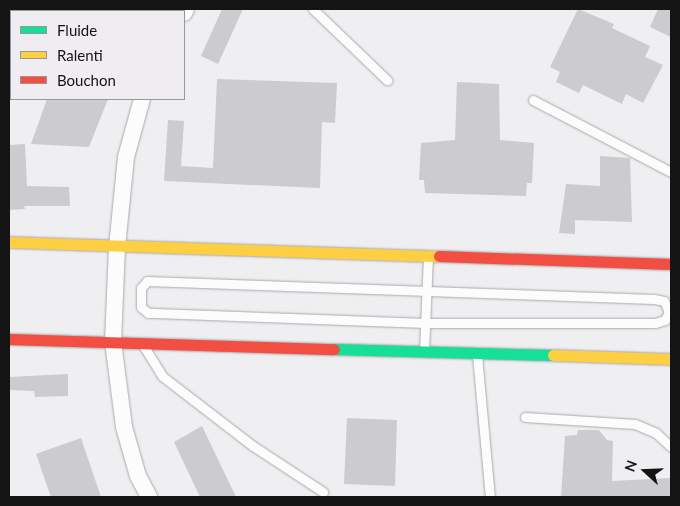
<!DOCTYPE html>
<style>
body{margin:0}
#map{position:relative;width:680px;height:506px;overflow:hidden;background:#efeef0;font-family:Lato,sans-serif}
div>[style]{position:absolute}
.building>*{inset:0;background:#cccbcd}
.roads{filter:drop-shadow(0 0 1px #aaa9ab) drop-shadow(0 0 1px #aaa9ab)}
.lane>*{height:9px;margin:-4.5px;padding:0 4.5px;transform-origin:4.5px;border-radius:4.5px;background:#fdfcfd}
.street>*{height:16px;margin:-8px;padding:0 8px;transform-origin:8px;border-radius:8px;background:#fdfcfd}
.fast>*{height:11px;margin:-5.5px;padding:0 5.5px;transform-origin:5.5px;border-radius:5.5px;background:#16e098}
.slow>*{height:11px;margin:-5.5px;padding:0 5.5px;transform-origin:5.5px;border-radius:5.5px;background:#ffcf43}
.jam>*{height:11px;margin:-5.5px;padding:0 5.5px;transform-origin:5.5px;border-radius:5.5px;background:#f24e42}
span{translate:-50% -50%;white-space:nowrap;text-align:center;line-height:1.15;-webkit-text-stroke:4px #efedf1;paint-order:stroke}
.frame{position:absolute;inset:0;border:10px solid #141415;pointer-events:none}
.legend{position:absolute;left:10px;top:10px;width:175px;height:90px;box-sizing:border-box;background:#efedf1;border:1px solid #979699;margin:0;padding:6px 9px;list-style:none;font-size:15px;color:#141415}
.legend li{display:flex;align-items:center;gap:10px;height:25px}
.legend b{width:25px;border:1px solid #979699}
.north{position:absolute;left:620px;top:446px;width:50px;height:50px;-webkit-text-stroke:4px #efedf1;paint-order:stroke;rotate:290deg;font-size:14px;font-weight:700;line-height:20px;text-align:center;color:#141415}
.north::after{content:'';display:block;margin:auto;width:18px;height:22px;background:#141415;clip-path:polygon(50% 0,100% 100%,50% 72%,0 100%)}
</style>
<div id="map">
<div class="building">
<div style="clip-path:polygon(222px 9px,243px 9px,218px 64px,201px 56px)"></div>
<div style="clip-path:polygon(578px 9px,614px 24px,612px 28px,650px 46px,645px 57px,663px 65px,643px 103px,626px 94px,622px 104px,583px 85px,579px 93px,556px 82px,560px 72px,550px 67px)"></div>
<div style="clip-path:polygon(658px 9px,671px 9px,671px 37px,650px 27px)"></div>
<div style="clip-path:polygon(217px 79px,337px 83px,335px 123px,322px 122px,320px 188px,164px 181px,168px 120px,184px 121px,181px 166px,213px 168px)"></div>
<div style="clip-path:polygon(457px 82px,499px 84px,500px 140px,534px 143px,532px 183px,527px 183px,526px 196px,425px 193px,424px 180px,419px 180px,421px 143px,455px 140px)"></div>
<div style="clip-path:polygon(47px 99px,108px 99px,89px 147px,31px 144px)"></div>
<div style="clip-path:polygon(25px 144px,27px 186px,69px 187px,70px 206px,24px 206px,25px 209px,9px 210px,9px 145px)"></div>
<div style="clip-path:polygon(600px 156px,630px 158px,632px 222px,575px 220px,575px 234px,559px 233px,566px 184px,600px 186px)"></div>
<div style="clip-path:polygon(68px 374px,68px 396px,35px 397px,34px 391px,9px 390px,9px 377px)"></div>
<div style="clip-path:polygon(347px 418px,397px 420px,395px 486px,344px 484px)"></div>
<div style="clip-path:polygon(202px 426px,236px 497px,200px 497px,174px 442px)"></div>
<div style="clip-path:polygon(578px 430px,599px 430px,607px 440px,613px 441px,612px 481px,671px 478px,671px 497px,561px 497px,565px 436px,577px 435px)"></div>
<div style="clip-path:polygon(81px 438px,101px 497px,51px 497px,36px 454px)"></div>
</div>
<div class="roads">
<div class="lane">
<div style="left:313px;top:9px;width:103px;rotate:43.8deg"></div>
<div style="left:533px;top:100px;width:156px;rotate:27.6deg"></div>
<div style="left:147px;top:281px;width:507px;rotate:2.03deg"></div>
<div style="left:654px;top:299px;width:10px;rotate:11deg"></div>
<div style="left:664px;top:301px;width:12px;rotate:66deg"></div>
<div style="left:669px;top:312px;width:9px;rotate:117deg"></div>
<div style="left:665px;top:320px;width:10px;rotate:163deg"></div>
<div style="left:655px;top:323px;width:229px;rotate:180deg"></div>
<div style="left:426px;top:323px;width:278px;rotate:-177.9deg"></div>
<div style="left:148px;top:313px;width:9px;rotate:-139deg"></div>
<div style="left:141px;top:307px;width:19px;rotate:-90deg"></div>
<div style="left:141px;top:288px;width:9px;rotate:-49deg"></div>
<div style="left:143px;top:345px;width:36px;rotate:58deg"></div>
<div style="left:162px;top:376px;width:115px;rotate:37.6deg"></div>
<div style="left:253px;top:446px;width:84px;rotate:33.3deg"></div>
<div style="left:424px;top:351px;width:94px;rotate:-87.6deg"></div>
<div style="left:477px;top:355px;width:143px;rotate:84.8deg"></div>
<div style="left:525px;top:417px;width:110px;rotate:3.6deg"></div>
<div style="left:635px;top:424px;width:23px;rotate:23deg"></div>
<div style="left:656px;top:433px;width:21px;rotate:43deg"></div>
</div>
<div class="street">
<div style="left:184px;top:13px;width:4px;rotate:-63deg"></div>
<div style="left:142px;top:99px;width:60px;rotate:105.4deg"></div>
<div style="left:126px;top:157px;width:90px;rotate:95.7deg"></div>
<div style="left:117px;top:247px;width:95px;rotate:92.4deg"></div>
<div style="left:113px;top:342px;width:86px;rotate:82.6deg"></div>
<div style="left:124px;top:427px;width:51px;rotate:74.1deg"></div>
<div style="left:138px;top:476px;width:24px;rotate:62deg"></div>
</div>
<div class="fast">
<div style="left:334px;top:349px;width:219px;rotate:1.6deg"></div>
</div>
<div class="slow">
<div style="left:9px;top:242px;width:430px;rotate:1.9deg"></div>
<div style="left:553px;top:355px;width:118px;rotate:1.9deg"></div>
</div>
<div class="jam">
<div style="left:439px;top:256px;width:232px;rotate:2deg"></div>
<div style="left:9px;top:339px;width:325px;rotate:1.8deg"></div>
</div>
</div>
<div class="frame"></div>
<ul class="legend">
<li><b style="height:6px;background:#16e098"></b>Fluide</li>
<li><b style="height:6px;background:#ffcf43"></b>Ralenti</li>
<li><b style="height:6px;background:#f24e42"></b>Bouchon</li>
</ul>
<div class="north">N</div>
</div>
